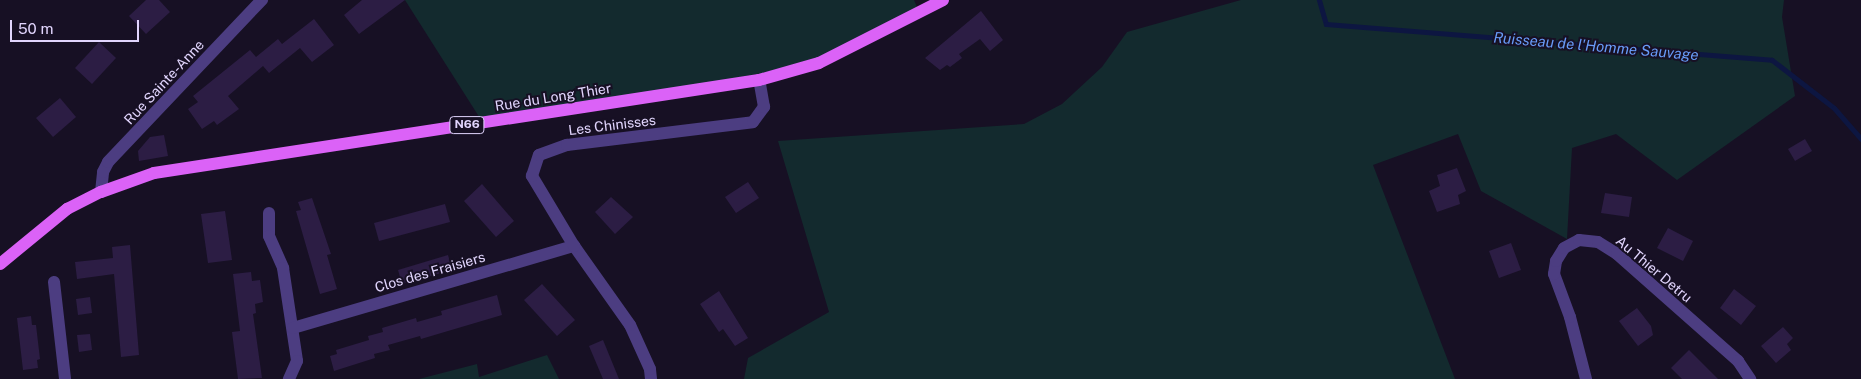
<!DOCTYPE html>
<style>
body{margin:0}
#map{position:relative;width:1861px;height:379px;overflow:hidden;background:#171024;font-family:"Public Sans",sans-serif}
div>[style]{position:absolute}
.green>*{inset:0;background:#132a2e}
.stream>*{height:5px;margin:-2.5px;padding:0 2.5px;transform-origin:2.5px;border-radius:2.5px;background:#0d1641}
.building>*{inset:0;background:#2c1d44}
.street>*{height:12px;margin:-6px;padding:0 6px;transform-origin:6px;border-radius:6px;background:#4c3d81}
.primary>*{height:12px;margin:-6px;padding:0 6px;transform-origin:6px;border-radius:6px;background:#db62f7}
span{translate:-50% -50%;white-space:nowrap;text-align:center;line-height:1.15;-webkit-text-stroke:4px #171024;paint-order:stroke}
.shield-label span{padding:1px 4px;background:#171024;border:1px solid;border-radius:4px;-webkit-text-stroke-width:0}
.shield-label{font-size:12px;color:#e1d5fd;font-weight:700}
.street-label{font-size:14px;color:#e1d5fd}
.water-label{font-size:15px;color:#689bf8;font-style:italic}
.scale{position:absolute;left:10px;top:20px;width:129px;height:22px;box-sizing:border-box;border:2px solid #e1d5fd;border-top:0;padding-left:6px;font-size:15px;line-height:18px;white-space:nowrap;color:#e1d5fd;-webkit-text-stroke:4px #171024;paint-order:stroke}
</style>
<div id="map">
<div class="green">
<div style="clip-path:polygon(405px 0,914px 0,919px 12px,819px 63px,483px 123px)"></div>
<div style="clip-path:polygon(1241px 0,1784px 0,1782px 17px,1795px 96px,1677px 180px,1616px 134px,1572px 148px,1567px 239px,1481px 191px,1458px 134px,1373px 165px,1455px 379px,744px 379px,748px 358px,829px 312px,778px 141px,1024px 124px,1062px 104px,1102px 67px,1127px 32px)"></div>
<div style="clip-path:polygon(547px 355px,559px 379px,419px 379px,477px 364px,479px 377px)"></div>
</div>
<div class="stream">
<div style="left:1319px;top:0;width:25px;rotate:74deg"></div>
<div style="left:1326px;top:24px;width:447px;rotate:4.6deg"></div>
<div style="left:1772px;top:60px;width:78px;rotate:37.7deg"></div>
<div style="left:1834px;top:108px;width:41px;rotate:48.9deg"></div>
</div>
<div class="building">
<div style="clip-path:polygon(146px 0,159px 0,170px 12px,146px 34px,129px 16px)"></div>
<div style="clip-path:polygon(362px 0,405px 0,359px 34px,344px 15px)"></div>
<div style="clip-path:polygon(981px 11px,1003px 40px,990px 51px,980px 39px,959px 54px,962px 58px,950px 67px,947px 65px,940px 70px,925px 58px)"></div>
<div style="clip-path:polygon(314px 19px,334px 45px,312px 62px,300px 48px,269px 73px,263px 66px,228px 96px,239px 109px,217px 125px,214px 121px,202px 129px,188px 109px,198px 102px,193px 96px,250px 50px,256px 57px,278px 39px,282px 44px)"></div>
<div style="clip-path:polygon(99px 42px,116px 58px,92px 84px,75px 68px)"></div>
<div style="clip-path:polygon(60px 98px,76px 117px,53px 137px,36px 118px)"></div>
<div style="clip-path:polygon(164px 135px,168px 156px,139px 161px,138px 151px,150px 137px)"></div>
<div style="clip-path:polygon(1805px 139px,1812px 151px,1795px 161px,1788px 149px)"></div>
<div style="clip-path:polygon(1457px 168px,1466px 191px,1458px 195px,1460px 204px,1437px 212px,1429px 191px,1440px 186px,1437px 175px)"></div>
<div style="clip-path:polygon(748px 182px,759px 198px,736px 213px,725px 197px)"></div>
<div style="clip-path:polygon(482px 184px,514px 221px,496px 237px,464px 201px)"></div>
<div style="clip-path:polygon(1605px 193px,1632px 197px,1629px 217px,1601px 213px)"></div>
<div style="clip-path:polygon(611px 197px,633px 217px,615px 234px,595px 212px)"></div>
<div style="clip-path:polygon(312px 198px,331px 254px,327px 255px,337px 289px,320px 294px,296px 211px,301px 210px,298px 202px)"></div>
<div style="clip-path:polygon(445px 204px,450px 222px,379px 241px,374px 223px)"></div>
<div style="clip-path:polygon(225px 211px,232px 260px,208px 263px,201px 214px)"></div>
<div style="clip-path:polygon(1668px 228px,1693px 241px,1683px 261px,1657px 248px)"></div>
<div style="clip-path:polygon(1511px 243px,1521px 270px,1499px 278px,1489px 251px)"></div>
<div style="clip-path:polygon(130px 245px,139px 355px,121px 357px,114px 274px,77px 279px,75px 262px,113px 258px,112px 247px)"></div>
<div style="clip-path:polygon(448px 255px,452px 270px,402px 284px,398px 270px)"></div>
<div style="clip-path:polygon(251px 272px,252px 281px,260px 280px,263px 302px,255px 304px,256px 313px,253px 314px,262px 378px,238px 379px,232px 332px,240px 331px,233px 274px)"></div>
<div style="clip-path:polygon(542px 284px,575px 320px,557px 336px,524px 300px)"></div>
<div style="clip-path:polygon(1734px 289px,1756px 306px,1741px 325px,1720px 308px)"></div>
<div style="clip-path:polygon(719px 291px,748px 338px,735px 346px,723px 329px,719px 332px,700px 304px)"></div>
<div style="clip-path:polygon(497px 295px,502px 315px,421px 339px,420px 336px,388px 345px,390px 350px,374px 354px,375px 358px,334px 371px,330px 356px,337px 354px,336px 350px,369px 340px,368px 336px,383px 332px,382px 328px,416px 318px,417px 322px,442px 315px,441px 311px)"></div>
<div style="clip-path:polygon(90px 297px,92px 313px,78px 315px,76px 299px)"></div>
<div style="clip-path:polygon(1637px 308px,1651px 326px,1653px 335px,1638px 346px,1619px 321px)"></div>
<div style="clip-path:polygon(31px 316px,32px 325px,36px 325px,40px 359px,37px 360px,38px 368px,23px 370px,17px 318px)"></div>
<div style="clip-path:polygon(1783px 327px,1793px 338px,1787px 344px,1791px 350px,1776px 363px,1761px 346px)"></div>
<div style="clip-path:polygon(90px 334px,92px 350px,79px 352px,77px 335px)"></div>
<div style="clip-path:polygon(603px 340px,619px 379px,603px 379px,589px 346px)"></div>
<div style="clip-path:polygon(1689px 350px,1718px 379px,1682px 379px,1671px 368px)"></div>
</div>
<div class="street">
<div style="left:101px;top:192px;width:20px;rotate:-84deg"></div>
<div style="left:103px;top:172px;width:11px;rotate:-63deg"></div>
<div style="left:108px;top:162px;width:224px;rotate:-46.5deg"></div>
<div style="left:269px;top:213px;width:23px;rotate:90deg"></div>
<div style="left:269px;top:236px;width:35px;rotate:66deg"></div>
<div style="left:283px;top:268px;width:94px;rotate:81.4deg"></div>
<div style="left:297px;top:361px;width:20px;rotate:114deg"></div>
<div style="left:54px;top:282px;width:98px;rotate:83.5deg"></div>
<div style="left:293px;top:328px;width:293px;rotate:-16.3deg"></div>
<div style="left:651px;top:379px;width:10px;rotate:-96deg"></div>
<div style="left:650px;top:369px;width:48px;rotate:-114.4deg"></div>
<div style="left:630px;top:325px;width:97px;rotate:-125.3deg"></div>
<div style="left:574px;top:246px;width:82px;rotate:-121deg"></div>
<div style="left:532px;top:176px;width:22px;rotate:-72deg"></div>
<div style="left:539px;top:155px;width:30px;rotate:-20deg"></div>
<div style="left:567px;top:145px;width:187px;rotate:-7deg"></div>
<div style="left:753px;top:122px;width:19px;rotate:-54deg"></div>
<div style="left:764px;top:107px;width:27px;rotate:-100deg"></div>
<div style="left:1586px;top:379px;width:64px;rotate:-104.5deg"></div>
<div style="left:1570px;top:317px;width:46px;rotate:-110.4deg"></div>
<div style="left:1554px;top:274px;width:13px;rotate:-81deg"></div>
<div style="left:1556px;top:261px;width:15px;rotate:-58deg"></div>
<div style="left:1564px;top:248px;width:17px;rotate:-28deg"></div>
<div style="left:1579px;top:240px;width:19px;rotate:6deg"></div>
<div style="left:1598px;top:242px;width:22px;rotate:32deg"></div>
<div style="left:1617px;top:254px;width:162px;rotate:41.5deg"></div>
<div style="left:1738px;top:361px;width:22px;rotate:56deg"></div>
</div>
<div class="primary">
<div style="left:0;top:264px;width:87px;rotate:-39.4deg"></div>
<div style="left:67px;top:209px;width:38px;rotate:-27deg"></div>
<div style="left:101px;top:192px;width:56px;rotate:-19.7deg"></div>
<div style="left:154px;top:173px;width:612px;rotate:-8.74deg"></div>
<div style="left:759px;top:80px;width:62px;rotate:-15.8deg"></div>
<div style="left:819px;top:63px;width:139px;rotate:-26.9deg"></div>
</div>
<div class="shield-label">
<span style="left:467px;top:125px">N66</span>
</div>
<div class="street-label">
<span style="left:164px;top:82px;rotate:-47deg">Rue Sainte-Anne</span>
<span style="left:553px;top:97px;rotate:-9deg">Rue du Long Thier</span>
<span style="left:612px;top:125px;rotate:-7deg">Les Chinisses</span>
<span style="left:1654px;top:269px;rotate:40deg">Au Thier Detru</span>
<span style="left:430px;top:272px;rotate:-16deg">Clos des Fraisiers</span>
</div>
<div class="water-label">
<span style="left:1596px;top:46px;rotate:5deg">Ruisseau de l'Homme Sauvage</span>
</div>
<div class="scale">50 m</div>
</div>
